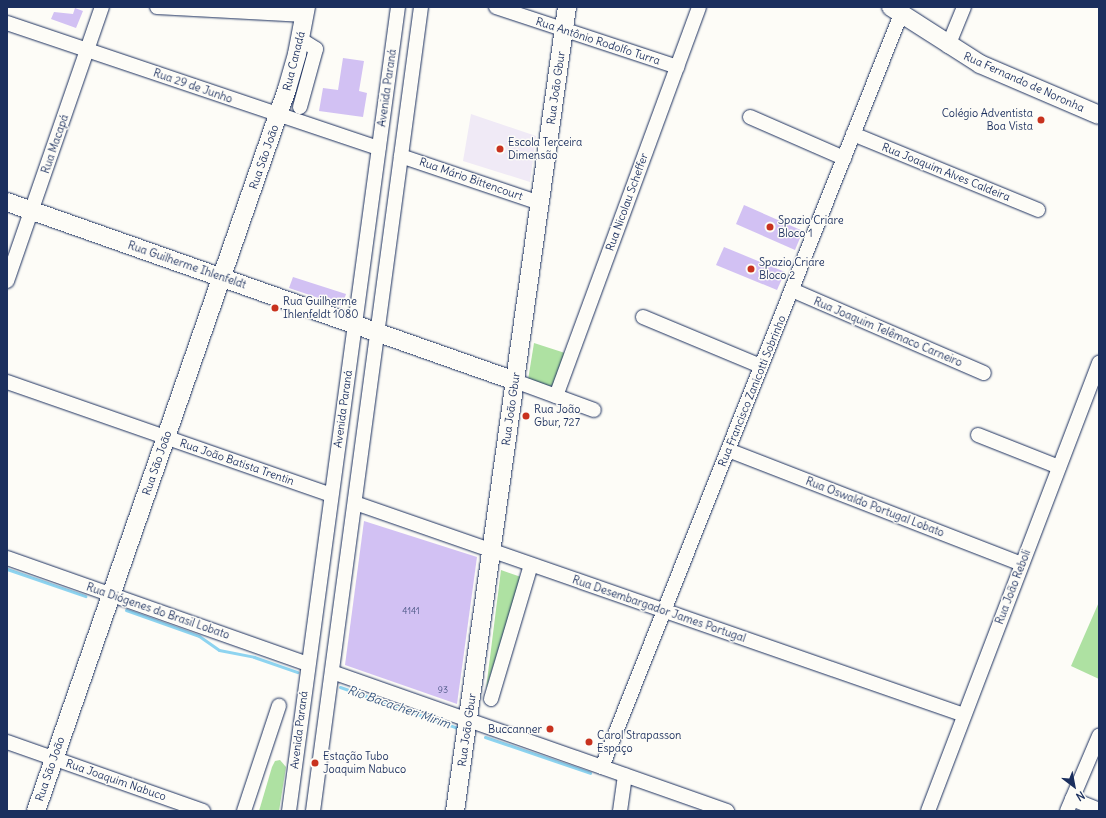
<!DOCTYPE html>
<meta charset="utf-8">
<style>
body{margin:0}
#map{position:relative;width:1106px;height:818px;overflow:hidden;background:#fdfcf7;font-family:Delius,sans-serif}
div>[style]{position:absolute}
.built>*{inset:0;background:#f0eaf6}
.green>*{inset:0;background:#aee1a2}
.stream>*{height:3px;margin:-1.5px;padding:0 1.5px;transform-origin:1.5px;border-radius:1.5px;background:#8ed4f0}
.building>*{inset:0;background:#d2c1f3}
.roads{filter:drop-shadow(0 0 1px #1b2f5e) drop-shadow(0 0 1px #1b2f5e)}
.minor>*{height:14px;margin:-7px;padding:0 7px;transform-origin:7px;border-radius:7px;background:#fdfcf7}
.major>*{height:18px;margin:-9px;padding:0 9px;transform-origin:9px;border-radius:9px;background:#fdfcf7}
.dots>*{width:11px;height:11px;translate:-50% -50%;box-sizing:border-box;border:2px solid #fdfcf7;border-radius:50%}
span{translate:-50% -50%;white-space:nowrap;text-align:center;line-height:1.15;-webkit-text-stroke:3px #fdfcf7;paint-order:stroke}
.number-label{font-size:9px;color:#495483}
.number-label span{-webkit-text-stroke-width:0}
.street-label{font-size:11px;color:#1b2f5e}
.poi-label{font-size:11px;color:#1b2f5e}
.right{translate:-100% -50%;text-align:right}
.left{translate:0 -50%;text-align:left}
.water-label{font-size:12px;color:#385882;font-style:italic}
.frame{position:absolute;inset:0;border:8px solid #1b2f5e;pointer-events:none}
.north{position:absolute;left:1054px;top:766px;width:40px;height:40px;-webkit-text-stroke:3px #fdfcf7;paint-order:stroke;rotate:148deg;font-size:11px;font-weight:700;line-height:16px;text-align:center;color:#1b2f5e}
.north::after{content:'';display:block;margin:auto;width:14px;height:18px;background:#1b2f5e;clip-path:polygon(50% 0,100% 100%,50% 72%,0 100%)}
</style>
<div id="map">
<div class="built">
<div style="clip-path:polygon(471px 114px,536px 136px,530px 182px,463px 161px)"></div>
</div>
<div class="green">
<div style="clip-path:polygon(534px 343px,565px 353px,553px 387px,528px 380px)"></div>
<div style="clip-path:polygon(501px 570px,521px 577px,486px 689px)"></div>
<div style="clip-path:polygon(1099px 602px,1099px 679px,1071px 666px)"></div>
<div style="clip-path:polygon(280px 760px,286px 767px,279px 811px,259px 811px,272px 767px,275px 761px)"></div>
</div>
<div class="stream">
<div style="left:7px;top:569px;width:83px;rotate:19.1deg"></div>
<div style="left:126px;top:610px;width:77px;rotate:19.6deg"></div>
<div style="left:199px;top:636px;width:24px;rotate:35deg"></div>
<div style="left:219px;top:650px;width:36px;rotate:11deg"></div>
<div style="left:254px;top:657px;width:46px;rotate:19.2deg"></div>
<div style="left:340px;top:687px;width:125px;rotate:19.2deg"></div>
<div style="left:485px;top:737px;width:111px;rotate:18.9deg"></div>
</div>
<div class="building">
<div style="clip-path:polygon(75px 8px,83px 11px,76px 28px,51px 19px,54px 12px,73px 14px)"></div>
<div style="clip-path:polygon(343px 58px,364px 61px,359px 91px,367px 93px,363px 117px,319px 111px,323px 88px,338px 90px)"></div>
<div style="clip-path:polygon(744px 205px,803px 231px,795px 250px,736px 224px)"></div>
<div style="clip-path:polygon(724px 247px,785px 272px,777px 290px,716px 265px)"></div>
<div style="clip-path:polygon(293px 277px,346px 294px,342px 306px,289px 288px)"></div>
<div style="clip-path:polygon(364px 521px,477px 557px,457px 704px,345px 665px)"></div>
</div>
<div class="roads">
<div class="minor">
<div style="left:157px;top:7px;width:148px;rotate:3.1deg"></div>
<div style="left:496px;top:7px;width:191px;rotate:18.3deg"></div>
<div style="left:7px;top:23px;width:392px;rotate:18.6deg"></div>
<div style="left:948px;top:46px;width:42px;rotate:-67.7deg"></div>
<div style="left:300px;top:107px;width:60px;rotate:-74.6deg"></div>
<div style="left:316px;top:49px;width:19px;rotate:-148deg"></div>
<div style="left:750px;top:117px;width:103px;rotate:23.6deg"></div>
<div style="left:853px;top:134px;width:200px;rotate:22.3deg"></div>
<div style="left:401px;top:156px;width:147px;rotate:18.7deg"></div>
<div style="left:7px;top:281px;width:290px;rotate:-70.9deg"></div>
<div style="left:792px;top:290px;width:209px;rotate:23.4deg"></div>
<div style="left:643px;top:317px;width:128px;rotate:22.6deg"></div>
<div style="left:515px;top:381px;width:84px;rotate:20.2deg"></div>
<div style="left:7px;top:382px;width:343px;rotate:19.2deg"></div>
<div style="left:556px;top:396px;width:414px;rotate:-69.8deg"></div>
<div style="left:978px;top:435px;width:87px;rotate:21.6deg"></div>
<div style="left:728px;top:450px;width:315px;rotate:21.2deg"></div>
<div style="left:355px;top:503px;width:645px;rotate:19.19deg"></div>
<div style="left:7px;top:558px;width:319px;rotate:19.4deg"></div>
<div style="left:332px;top:672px;width:419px;rotate:19.4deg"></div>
<div style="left:491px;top:699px;width:140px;rotate:-73.4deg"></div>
<div style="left:7px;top:742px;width:208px;rotate:19.4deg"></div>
<div style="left:602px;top:767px;width:810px;rotate:-68.34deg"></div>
<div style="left:1072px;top:799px;width:29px;rotate:22deg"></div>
<div style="left:244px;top:811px;width:111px;rotate:-71.6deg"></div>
<div style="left:289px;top:811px;width:811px;rotate:-82.28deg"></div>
<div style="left:313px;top:811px;width:811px;rotate:-82.35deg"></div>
<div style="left:620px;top:811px;width:36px;rotate:-82deg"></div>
<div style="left:928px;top:811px;width:480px;rotate:-69.1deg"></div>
<div style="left:1067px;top:811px;width:82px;rotate:-66.9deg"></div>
</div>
<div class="major">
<div style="left:891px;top:7px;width:106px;rotate:32.6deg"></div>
<div style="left:980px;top:64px;width:129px;rotate:23.2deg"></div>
<div style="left:7px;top:202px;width:539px;rotate:19.41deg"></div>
<div style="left:36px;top:811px;width:764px;rotate:-70.83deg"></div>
<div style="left:287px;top:89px;width:36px;rotate:-74deg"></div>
<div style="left:297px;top:54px;width:48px;rotate:-79.2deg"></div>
<div style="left:455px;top:811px;width:812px;rotate:-82.07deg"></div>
</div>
</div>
<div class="dots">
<div style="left:1041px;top:120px;background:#c8321e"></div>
<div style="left:500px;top:149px;background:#c8321e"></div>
<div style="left:770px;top:227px;background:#c8321e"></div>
<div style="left:751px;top:269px;background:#c8321e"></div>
<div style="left:275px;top:308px;background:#c8321e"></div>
<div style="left:526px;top:416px;background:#c8321e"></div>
<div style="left:550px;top:729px;background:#c8321e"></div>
<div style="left:589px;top:742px;background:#c8321e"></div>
<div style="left:315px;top:763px;background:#c8321e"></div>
</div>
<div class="number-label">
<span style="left:411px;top:611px">4141</span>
<span style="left:443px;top:690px">93</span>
</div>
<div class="street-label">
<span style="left:598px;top:41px;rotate:18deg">Rua Antônio Rodolfo Turra</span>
<span style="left:294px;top:61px;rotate:-76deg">Rua Canadá</span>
<span style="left:1024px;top:82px;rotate:24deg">Rua Fernando de Noronha</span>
<span style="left:193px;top:86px;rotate:19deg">Rua 29 de Junho</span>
<span style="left:387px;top:88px;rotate:-82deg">Avenida Paraná</span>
<span style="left:556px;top:88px;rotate:-82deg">Rua João Gbur</span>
<span style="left:55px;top:144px;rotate:-71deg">Rua Macapá</span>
<span style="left:264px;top:157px;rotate:-71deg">Rua São João</span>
<span style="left:946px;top:172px;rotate:22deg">Rua Joaquim Alves Caldeira</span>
<span style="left:471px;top:179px;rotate:19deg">Rua Mário Bittencourt</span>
<span style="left:627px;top:202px;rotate:-70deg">Rua Nicolau Scheffer</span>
<span style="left:187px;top:265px;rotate:19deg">Rua Guilherme Ihlenfeldt</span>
<span style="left:888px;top:332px;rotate:23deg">Rua Joaquim Telêmaco Carneiro</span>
<span style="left:752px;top:391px;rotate:-68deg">Rua Francisco Zanicotti Sobrinho</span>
<span style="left:343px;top:409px;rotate:-82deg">Avenida Paraná</span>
<span style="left:511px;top:409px;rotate:-82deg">Rua João Gbur</span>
<span style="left:237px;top:462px;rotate:19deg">Rua João Batista Trentin</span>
<span style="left:157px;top:463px;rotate:-71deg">Rua São João</span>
<span style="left:875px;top:507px;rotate:21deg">Rua Oswaldo Portugal Lobato</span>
<span style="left:1013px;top:587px;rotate:-69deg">Rua João Reboli</span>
<span style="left:659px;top:609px;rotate:19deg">Rua Desembargador James Portugal</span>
<span style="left:158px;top:611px;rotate:19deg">Rua Diógenes do Brasil Lobato</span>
<span style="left:299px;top:730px;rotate:-83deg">Avenida Paraná</span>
<span style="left:467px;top:730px;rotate:-82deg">Rua João Gbur</span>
<span style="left:50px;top:769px;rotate:-71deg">Rua São João</span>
<span style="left:116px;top:780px;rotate:19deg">Rua Joaquim Nabuco</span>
</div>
<div class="poi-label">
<span class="right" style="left:1033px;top:120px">Colégio Adventista<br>Boa Vista</span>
<span class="left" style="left:508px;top:149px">Escola Terceira<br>Dimensão</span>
<span class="left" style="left:778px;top:227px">Spazio Criare<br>Bloco 1</span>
<span class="left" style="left:759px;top:269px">Spazio Criare<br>Bloco 2</span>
<span class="left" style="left:283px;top:308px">Rua Guilherme<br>Ihlenfeldt 1080</span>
<span class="left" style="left:534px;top:416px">Rua João<br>Gbur, 727</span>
<span class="right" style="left:542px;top:729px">Buccanner</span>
<span class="left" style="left:597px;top:742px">Carol Strapasson<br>Espaço</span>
<span class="left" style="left:323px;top:763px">Estação Tubo<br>Joaquim Nabuco</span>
</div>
<div class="water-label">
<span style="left:399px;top:707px;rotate:19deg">Rio Bacacheri Mirim</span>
</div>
<div class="frame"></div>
<div class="north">N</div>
</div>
